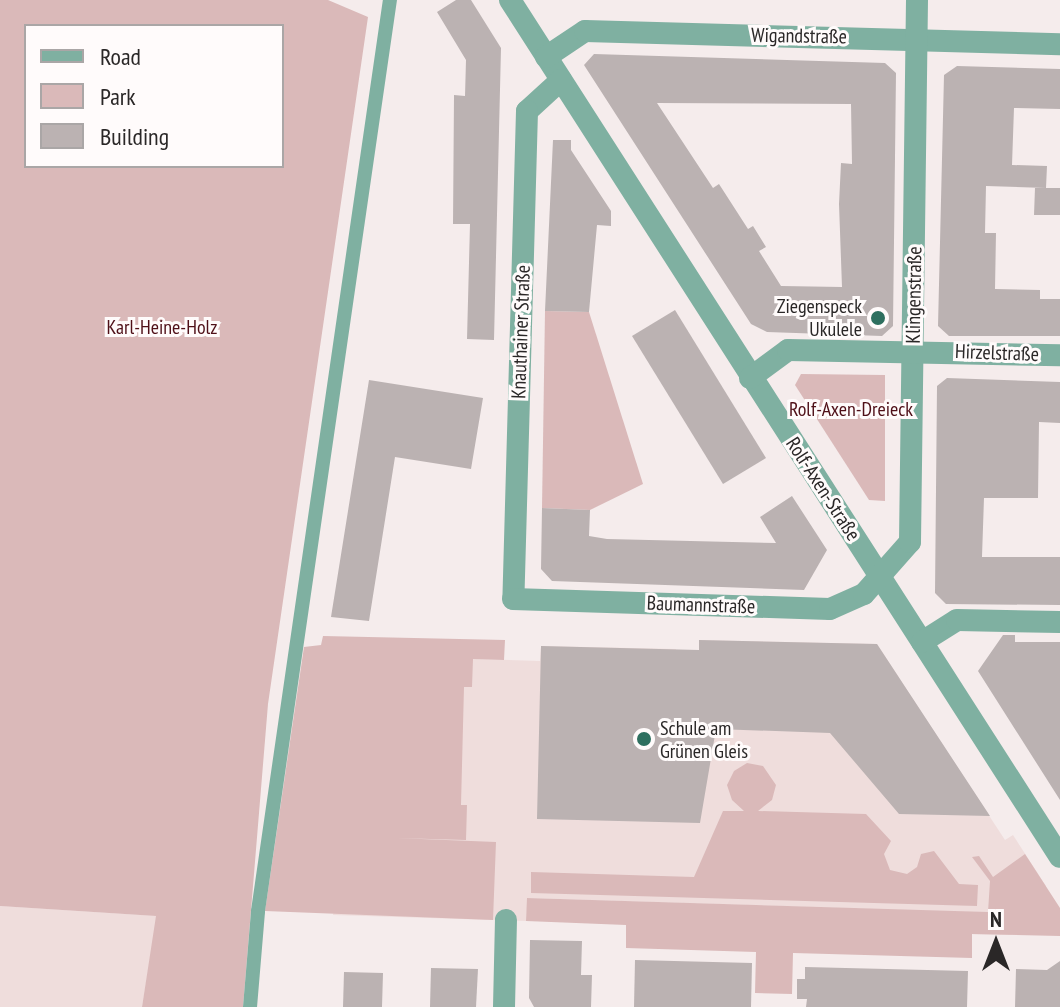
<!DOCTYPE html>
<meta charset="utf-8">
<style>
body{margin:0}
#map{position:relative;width:1060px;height:1007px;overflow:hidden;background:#f5ecec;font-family:"PT Sans Narrow",sans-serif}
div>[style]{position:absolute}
.built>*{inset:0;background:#efdddc}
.green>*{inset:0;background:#dab9b9}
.building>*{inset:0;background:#bbb2b2}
.service>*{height:14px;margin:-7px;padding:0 7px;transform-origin:7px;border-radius:7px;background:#7fb0a1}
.minor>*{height:22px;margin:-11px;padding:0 11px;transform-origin:11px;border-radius:11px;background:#7fb0a1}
.dots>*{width:22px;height:22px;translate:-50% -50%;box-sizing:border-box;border:4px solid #fffbfb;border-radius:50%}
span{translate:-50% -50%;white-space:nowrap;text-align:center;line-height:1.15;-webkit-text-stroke:6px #fffbfb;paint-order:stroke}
.street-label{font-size:20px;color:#2a2727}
.poi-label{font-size:20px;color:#2a2727}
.right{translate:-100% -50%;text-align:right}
.left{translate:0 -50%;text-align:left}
.park-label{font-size:20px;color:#4f1018}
.legend{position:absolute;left:24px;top:24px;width:260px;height:144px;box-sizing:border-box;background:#fffbfb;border:2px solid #aaa6a6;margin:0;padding:10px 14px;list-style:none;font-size:24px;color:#2a2727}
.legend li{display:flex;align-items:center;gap:16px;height:40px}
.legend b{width:40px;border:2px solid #aaa6a6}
.north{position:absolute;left:956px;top:903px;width:80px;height:80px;-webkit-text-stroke:6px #fffbfb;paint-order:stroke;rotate:0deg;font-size:22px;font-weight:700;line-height:32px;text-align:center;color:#2a2727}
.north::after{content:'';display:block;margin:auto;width:28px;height:36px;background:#2a2727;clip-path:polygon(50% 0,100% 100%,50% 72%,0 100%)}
</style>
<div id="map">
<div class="built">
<div style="clip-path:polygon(699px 640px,877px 644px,1005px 840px,1013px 835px,1046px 886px,1011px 935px,965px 934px,965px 912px,528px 898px,526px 921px,333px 915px,342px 872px,352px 655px,540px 661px,541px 646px,676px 649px,676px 657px,699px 656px)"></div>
<div style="clip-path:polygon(0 906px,157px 916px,142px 1007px,0 1007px)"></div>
</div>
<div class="green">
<div style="clip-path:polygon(evenodd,0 0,328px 0,368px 17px,268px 704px,243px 1007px,142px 1007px,156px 916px,0 906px,0 0,26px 26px,282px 26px,282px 166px,26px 166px,26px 26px)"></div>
<div style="clip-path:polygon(545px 311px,589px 312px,643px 484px,590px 510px,542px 508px)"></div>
<div style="clip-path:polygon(801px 374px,885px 375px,885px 501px,869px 500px,795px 385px)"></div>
<div style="clip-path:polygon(323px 636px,505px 640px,504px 660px,473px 659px,472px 687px,464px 687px,461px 805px,467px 805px,466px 840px,396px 838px,496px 842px,493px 920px,265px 911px,304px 647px,321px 645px)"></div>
<div style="clip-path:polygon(747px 763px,763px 766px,776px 785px,772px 800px,758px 811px,866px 814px,891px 841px,884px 854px,890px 870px,907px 874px,917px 867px,921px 854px,934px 851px,959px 884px,978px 885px,977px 906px,531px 893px,531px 872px,694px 877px,723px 811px,744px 811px,732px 800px,727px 785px,734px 771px)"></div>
<div style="clip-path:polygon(1025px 854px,1060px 908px,1060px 936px,972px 934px,972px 958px,793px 953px,792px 994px,755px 993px,756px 952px,626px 948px,626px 925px,526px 921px,527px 898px,988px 912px,990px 881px,972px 857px,979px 856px,993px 877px)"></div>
</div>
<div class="building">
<div style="clip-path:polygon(456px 0,471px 0,501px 48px,494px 340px,467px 339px,470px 224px,453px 224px,454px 95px,465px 96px,466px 60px,437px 12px)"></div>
<div style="clip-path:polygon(evenodd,594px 54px,885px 63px,896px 73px,893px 326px,882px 336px,767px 332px,751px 324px,584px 65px,594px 54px,657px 103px,851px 104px,852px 164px,841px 163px,839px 204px,842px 287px,781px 286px,759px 251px,766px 247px,753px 226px,748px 229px,719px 184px,713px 188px,657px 103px)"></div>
<div style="clip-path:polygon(957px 66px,1060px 69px,1060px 109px,1014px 108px,1012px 165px,1047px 166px,1046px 188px,986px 186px,985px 233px,996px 233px,995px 289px,1040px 290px,1040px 299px,1060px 299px,1060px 336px,949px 336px,938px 326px,944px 75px)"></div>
<div style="clip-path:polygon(553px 140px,571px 140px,571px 150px,611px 211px,611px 226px,597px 225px,589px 312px,545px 311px)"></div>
<div style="clip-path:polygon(1035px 188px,1060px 188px,1060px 215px,1034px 215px)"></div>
<div style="clip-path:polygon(675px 310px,766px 458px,723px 484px,632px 336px)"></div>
<div style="clip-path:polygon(947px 378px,1060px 382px,1060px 423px,1039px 422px,1038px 498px,984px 498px,982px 557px,1060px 557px,1060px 605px,946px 604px,935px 593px,937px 386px)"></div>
<div style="clip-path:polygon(369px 380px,483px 398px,471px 469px,395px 457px,369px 621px,331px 617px)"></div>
<div style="clip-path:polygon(792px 496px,827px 550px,804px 590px,552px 581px,541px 569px,542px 508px,590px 510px,589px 536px,607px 539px,776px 543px,760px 517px)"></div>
<div style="clip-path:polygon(1003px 635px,1015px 635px,1015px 642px,1060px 642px,1060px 800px,978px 671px)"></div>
<div style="clip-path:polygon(699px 640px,877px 644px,990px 816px,899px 814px,830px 733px,716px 729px,700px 823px,537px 819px,541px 646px,699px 650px)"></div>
<div style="clip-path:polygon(530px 940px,582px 941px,581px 975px,592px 975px,591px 1007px,534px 1007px,529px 998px)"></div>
<div style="clip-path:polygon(635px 960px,752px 963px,751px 1007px,634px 1007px)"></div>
<div style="clip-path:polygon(1060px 961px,1060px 1007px,1015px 1007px,1016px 969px,1047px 970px)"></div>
<div style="clip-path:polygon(805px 967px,968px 971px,967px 1007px,806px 1007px,807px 999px,797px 999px,797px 979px,805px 979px)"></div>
<div style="clip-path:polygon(431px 968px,478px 969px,476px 1007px,430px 1007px)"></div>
<div style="clip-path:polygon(344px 972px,383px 973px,382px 1007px,343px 1007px)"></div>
</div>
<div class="service">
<div style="left:250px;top:1007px;width:96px;rotate:-85.2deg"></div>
<div style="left:258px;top:911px;width:921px;rotate:-81.76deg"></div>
</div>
<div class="minor">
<div style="left:510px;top:0;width:1018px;rotate:57.31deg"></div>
<div style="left:546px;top:57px;width:47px;rotate:-33.7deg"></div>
<div style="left:585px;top:31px;width:475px;rotate:1.6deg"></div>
<div style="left:561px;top:80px;width:46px;rotate:137.6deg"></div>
<div style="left:527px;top:111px;width:488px;rotate:91.6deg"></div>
<div style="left:513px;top:599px;width:317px;rotate:1.8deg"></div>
<div style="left:830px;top:609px;width:37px;rotate:-24deg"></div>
<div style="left:864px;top:594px;width:69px;rotate:-48.5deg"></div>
<div style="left:910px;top:542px;width:542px;rotate:-89.26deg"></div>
<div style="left:750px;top:378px;width:47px;rotate:-36.4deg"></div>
<div style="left:788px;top:350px;width:272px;rotate:1.1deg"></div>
<div style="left:922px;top:642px;width:41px;rotate:-32.2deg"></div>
<div style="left:957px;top:620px;width:103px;rotate:1.1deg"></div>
<div style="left:504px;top:1007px;width:87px;rotate:-88.7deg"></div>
</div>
<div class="dots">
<div style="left:878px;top:318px;background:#2e6f5f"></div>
<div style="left:644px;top:739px;background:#2e6f5f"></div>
</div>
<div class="street-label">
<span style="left:799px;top:36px;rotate:1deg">Wigandstraße</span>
<span style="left:914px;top:295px;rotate:-89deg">Klingenstraße</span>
<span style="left:521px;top:332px;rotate:-88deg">Knauthainer Straße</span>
<span style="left:997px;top:353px;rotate:2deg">Hirzelstraße</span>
<span style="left:823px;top:489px;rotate:57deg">Rolf-Axen-Straße</span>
<span style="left:701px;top:605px;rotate:2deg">Baumannstraße</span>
</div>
<div class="poi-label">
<span class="right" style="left:862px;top:318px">Ziegenspeck<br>Ukulele</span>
<span class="left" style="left:660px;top:740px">Schule am<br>Grünen Gleis</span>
</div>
<div class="park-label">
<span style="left:162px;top:327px">Karl-Heine-Holz</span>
<span style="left:851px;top:409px">Rolf-Axen-Dreieck</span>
</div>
<ul class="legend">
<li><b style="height:10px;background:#7fb0a1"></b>Road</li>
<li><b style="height:22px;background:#dab9b9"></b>Park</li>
<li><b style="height:22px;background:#bbb2b2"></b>Building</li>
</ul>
<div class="north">N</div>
</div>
